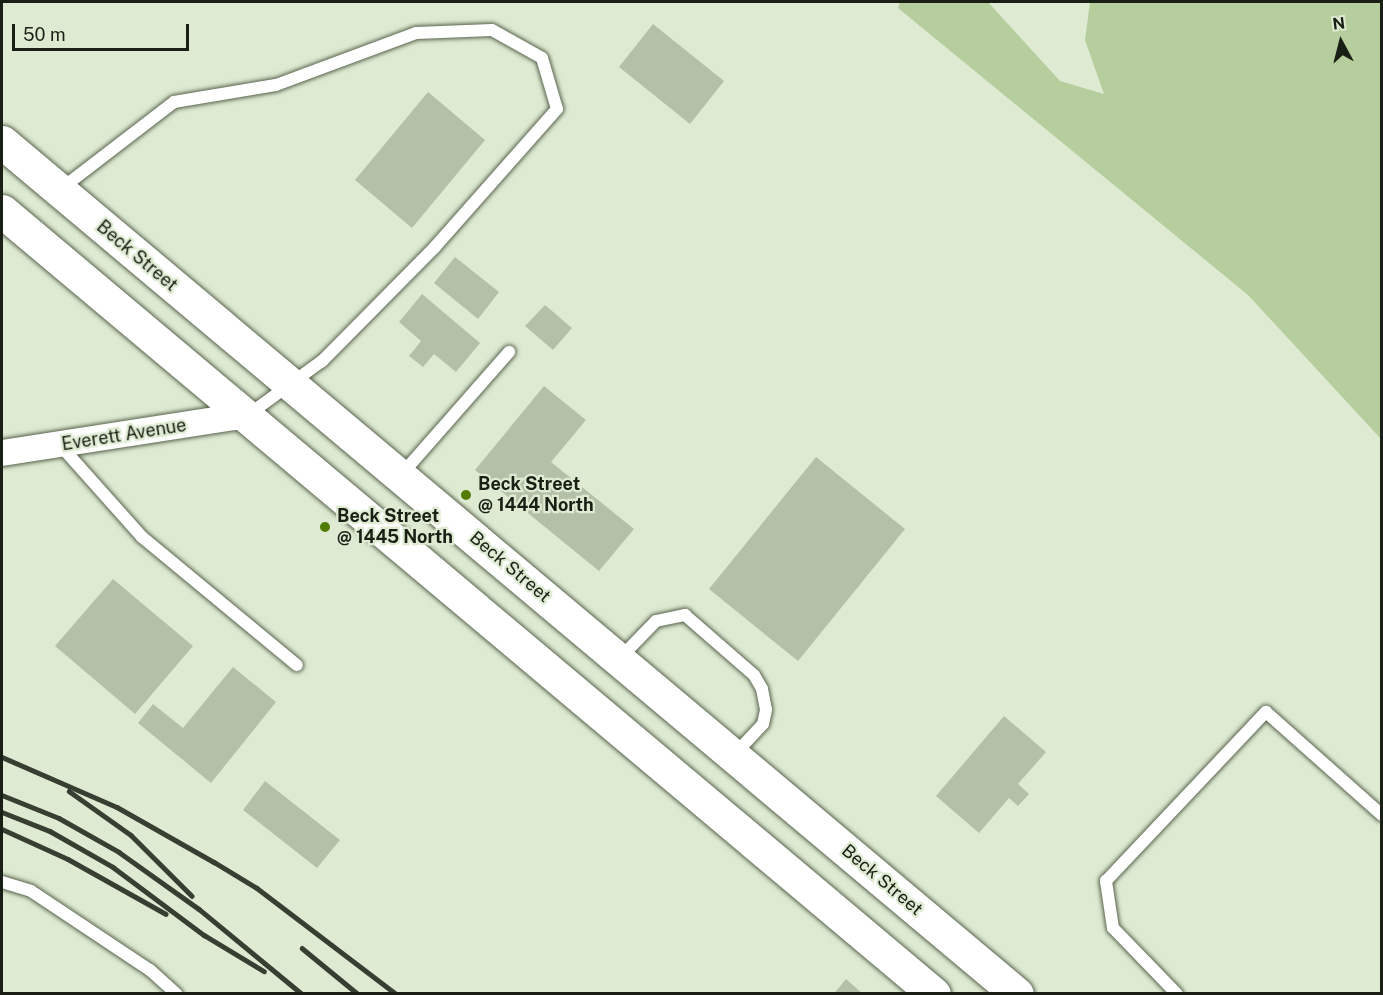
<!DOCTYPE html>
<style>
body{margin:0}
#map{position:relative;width:1383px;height:995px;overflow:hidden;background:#deebd2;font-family:"Public Sans",sans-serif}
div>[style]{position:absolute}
.green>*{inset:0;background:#b6ce9e}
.building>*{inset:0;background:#b4c1a8}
.roads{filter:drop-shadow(0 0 2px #59644e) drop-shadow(0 0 2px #59644e)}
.service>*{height:12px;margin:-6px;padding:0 6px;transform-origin:6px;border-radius:6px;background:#fff}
.minor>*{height:26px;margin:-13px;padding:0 13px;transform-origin:13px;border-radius:13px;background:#fff}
.secondary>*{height:33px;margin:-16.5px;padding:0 16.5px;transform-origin:16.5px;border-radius:16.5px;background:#fff}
.rail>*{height:4.5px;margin:-2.25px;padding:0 2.25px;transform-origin:2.25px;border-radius:2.25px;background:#383e32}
.dots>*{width:16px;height:16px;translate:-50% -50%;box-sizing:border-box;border:3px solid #deebd2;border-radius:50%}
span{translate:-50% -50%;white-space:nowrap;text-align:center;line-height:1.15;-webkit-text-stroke:4.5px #deebd2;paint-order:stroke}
.street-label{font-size:18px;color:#1a1f15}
.poi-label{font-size:18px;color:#1a1f15;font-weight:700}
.left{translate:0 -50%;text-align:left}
.frame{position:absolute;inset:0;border:3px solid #1a1f15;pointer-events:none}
.north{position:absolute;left:1311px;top:12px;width:60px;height:60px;-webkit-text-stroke:4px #deebd2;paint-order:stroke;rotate:353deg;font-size:16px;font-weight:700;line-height:24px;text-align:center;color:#1a1f15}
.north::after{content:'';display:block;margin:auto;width:21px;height:27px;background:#1a1f15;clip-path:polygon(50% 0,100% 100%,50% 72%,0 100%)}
.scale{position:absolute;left:12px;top:24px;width:177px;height:27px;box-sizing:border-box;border:3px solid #1a1f15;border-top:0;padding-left:8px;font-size:18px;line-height:21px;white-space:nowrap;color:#1a1f15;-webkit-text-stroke:4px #deebd2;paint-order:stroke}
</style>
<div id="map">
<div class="green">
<div style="clip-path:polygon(900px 2px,988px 2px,1060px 81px,1104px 94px,1085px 40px,1090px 2px,1381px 2px,1381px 439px,1248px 295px,898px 8px)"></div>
</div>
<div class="building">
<div style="clip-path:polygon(653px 24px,724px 81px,690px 124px,619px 67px)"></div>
<div style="clip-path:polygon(428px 92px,485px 140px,412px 228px,355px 180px)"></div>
<div style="clip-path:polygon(455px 257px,499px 292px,478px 319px,434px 283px)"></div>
<div style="clip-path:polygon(422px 294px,480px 343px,456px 372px,434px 354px,423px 367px,409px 356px,421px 341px,399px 322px)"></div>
<div style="clip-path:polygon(545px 305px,572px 328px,553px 350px,525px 326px)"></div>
<div style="clip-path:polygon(544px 386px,586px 420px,551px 462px,634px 529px,599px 571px,475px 470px)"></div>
<div style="clip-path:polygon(816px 457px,905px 529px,798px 661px,709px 589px)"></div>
<div style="clip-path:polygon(113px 579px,193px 646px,135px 714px,55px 646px)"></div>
<div style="clip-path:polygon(233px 667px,276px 702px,211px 783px,138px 723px,153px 704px,183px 728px)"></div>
<div style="clip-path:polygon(1004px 716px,1046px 752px,1018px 784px,1029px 794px,1018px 806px,1009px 798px,979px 833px,936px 796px)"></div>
<div style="clip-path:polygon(265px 781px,340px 840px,317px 868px,243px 810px)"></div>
<div style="clip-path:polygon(846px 979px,863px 994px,834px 994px)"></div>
</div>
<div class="roads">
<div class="service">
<div style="left:62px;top:188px;width:141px;rotate:-37.5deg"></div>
<div style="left:174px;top:102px;width:103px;rotate:-9.5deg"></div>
<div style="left:276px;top:85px;width:149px;rotate:-20.4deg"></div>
<div style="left:416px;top:33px;width:76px;rotate:-2.3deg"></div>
<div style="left:492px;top:30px;width:57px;rotate:29.2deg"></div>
<div style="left:542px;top:58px;width:53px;rotate:73.6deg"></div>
<div style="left:557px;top:109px;width:184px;rotate:131.5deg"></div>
<div style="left:435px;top:247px;width:161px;rotate:134.7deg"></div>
<div style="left:322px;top:361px;width:92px;rotate:143.9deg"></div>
<div style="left:60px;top:445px;width:123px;rotate:48.3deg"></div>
<div style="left:142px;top:537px;width:201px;rotate:39.6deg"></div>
<div style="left:401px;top:475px;width:164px;rotate:-48.7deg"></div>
<div style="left:620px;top:658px;width:52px;rotate:-45.8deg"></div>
<div style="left:656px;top:621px;width:30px;rotate:-12deg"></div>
<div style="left:685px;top:615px;width:91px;rotate:41deg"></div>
<div style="left:754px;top:675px;width:16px;rotate:60deg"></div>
<div style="left:762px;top:689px;width:21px;rotate:79deg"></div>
<div style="left:766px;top:710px;width:14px;rotate:102deg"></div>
<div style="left:763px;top:724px;width:42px;rotate:133.1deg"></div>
<div style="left:2px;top:882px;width:30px;rotate:17deg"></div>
<div style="left:31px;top:891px;width:143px;rotate:33.6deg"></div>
<div style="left:150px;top:970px;width:36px;rotate:42deg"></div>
<div style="left:1177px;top:994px;width:92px;rotate:-134.1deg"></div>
<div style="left:1113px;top:928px;width:48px;rotate:-98.5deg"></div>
<div style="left:1106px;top:881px;width:233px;rotate:-46.6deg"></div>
<div style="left:1266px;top:712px;width:155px;rotate:41.6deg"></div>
</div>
<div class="minor">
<div style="left:2px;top:453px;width:248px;rotate:-8.8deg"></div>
</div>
<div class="secondary">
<div style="left:2px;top:142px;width:1325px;rotate:40.01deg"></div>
<div style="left:2px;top:211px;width:1217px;rotate:40.03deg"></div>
</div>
</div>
<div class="rail">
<div style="left:2px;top:757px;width:125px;rotate:23.5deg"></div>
<div style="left:117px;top:807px;width:112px;rotate:29.6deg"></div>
<div style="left:214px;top:862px;width:50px;rotate:31.2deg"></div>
<div style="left:257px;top:888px;width:175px;rotate:37.3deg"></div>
<div style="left:69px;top:791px;width:76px;rotate:35.4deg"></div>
<div style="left:131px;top:835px;width:86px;rotate:45deg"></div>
<div style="left:2px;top:795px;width:61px;rotate:22deg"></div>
<div style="left:59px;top:818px;width:69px;rotate:29.5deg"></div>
<div style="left:119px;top:852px;width:98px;rotate:35.5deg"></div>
<div style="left:199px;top:909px;width:134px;rotate:39.5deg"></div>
<div style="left:2px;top:812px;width:52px;rotate:21.6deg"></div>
<div style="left:50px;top:831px;width:73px;rotate:29.7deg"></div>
<div style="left:113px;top:867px;width:114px;rotate:36.8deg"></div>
<div style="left:204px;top:935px;width:70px;rotate:31deg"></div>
<div style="left:2px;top:829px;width:72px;rotate:24.4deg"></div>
<div style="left:68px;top:859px;width:112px;rotate:29.3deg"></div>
<div style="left:302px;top:948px;width:72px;rotate:39.4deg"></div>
</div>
<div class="dots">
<div style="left:466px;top:495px;background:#527c00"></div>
<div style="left:325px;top:527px;background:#527c00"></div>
</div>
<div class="street-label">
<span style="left:137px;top:256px;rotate:40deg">Beck Street</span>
<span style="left:124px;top:435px;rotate:-9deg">Everett Avenue</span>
<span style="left:510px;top:567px;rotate:40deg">Beck Street</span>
<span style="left:882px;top:880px;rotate:40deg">Beck Street</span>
</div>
<div class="poi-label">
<span class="left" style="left:478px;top:495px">Beck Street<br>@ 1444 North</span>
<span class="left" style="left:337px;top:527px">Beck Street<br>@ 1445 North</span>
</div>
<div class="frame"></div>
<div class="north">N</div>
<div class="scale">50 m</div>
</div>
